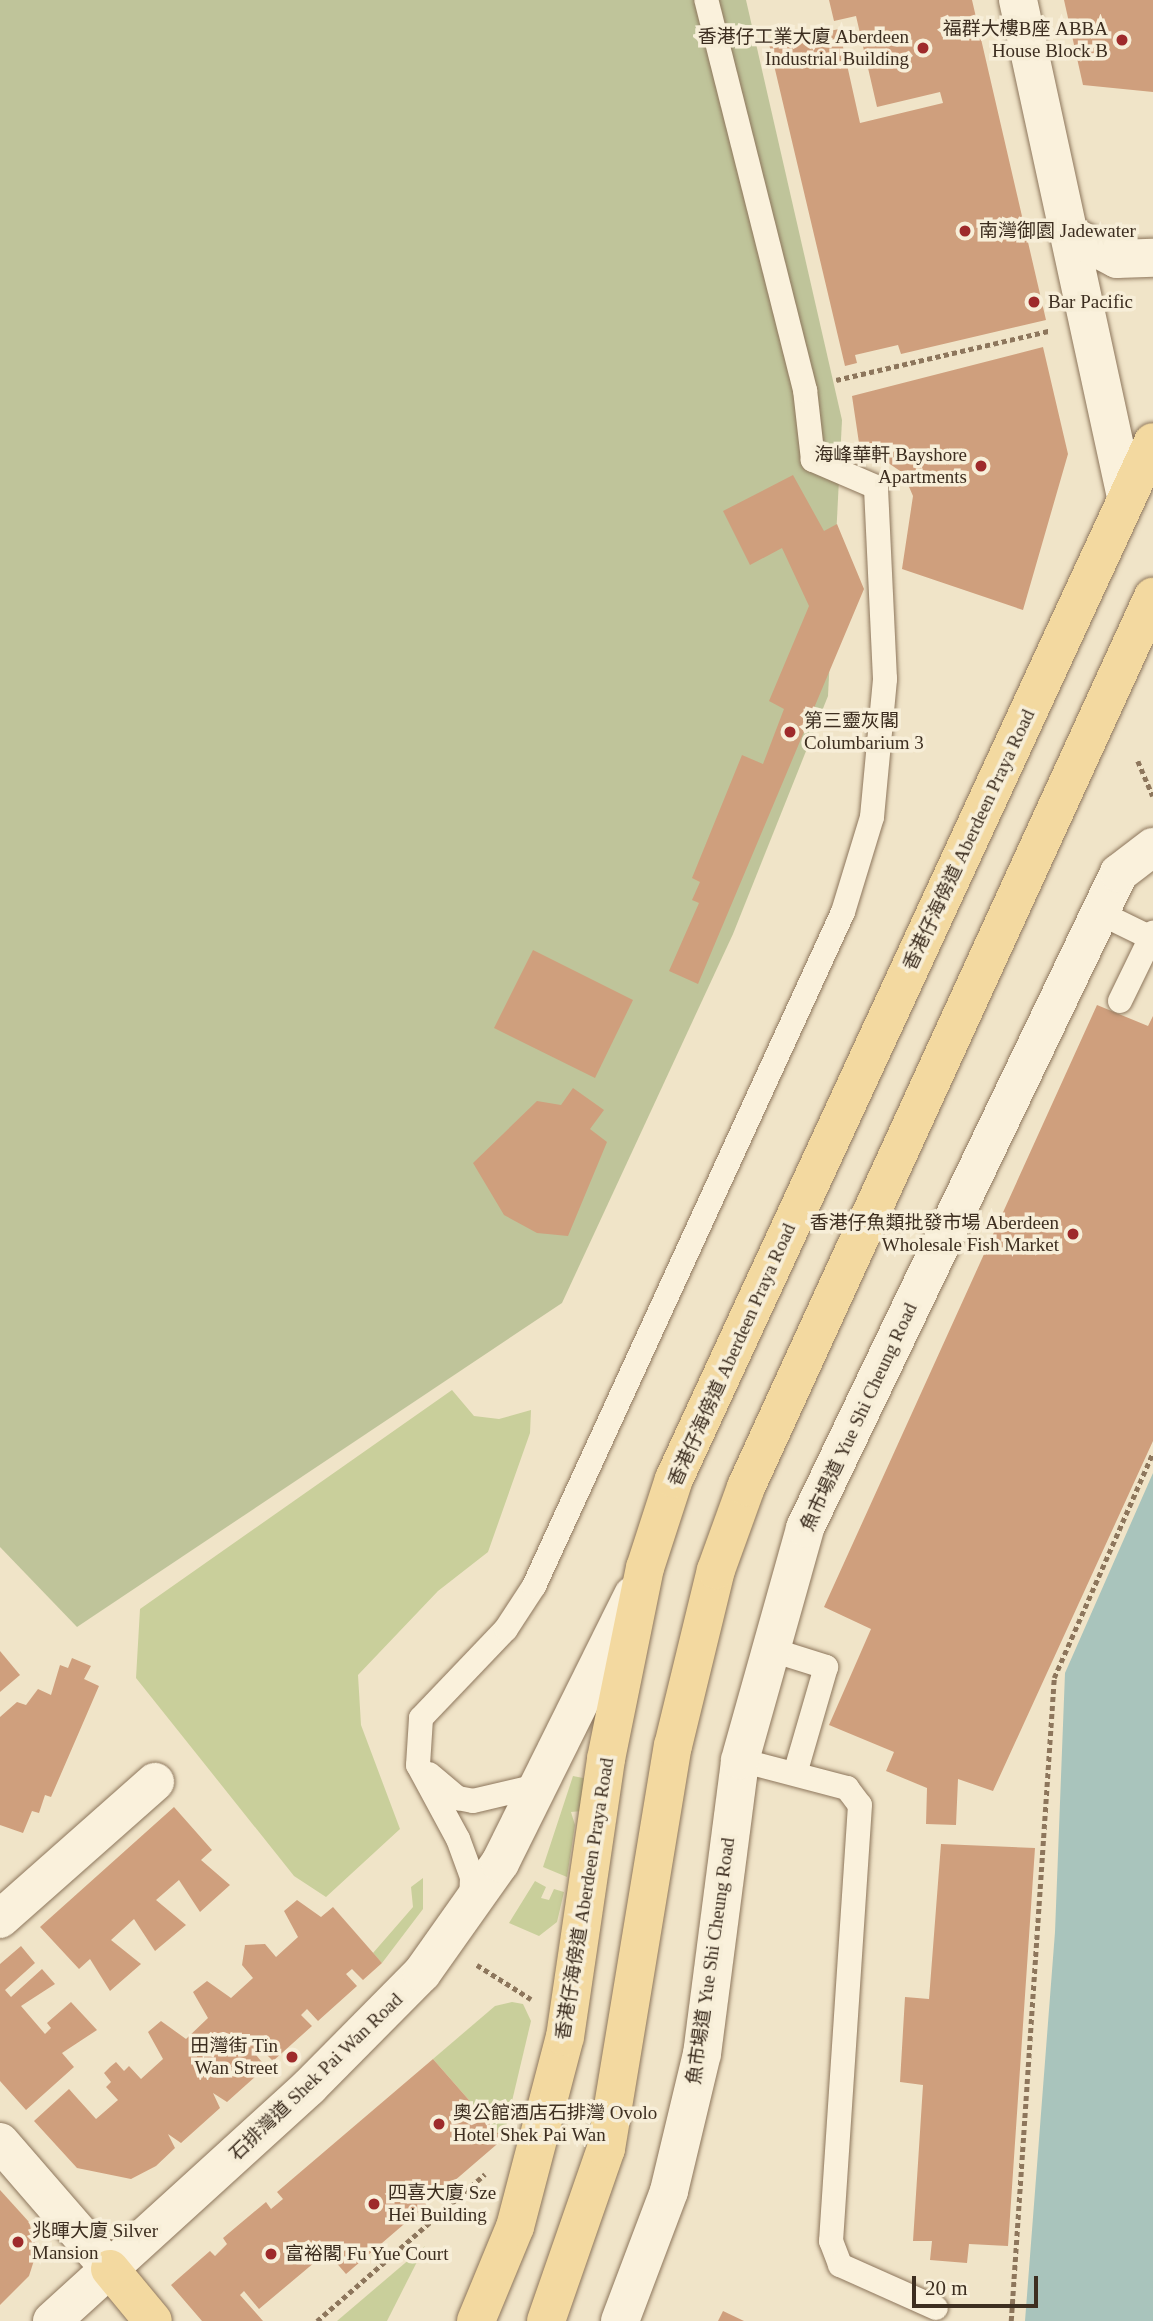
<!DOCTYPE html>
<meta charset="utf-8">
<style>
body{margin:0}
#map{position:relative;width:1153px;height:2321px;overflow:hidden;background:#f0e4c8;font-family:"Times New Roman","Noto Sans TC",serif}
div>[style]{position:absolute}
.green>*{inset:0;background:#c9cf9b}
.cemetery>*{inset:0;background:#bfc49a}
.water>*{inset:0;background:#a9c4bc}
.building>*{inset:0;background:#cf9f7d}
.path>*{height:4.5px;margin-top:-2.25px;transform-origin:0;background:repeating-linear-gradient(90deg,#8d765c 0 5px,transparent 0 8.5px)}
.roads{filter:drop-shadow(0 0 2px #8d765c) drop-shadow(0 0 2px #8d765c)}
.service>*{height:24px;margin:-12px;padding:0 12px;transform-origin:12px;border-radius:12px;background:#faf1dc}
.minor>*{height:38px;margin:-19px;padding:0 19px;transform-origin:19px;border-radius:19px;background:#faf1dc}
.tertiary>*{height:38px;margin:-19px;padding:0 19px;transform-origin:19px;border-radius:19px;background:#faf1dc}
.secondary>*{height:38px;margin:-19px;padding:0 19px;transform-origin:19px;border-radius:19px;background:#faf1dc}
.primary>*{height:38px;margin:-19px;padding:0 19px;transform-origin:19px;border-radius:19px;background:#f3d9a0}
.dots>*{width:19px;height:19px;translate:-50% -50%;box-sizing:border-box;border:4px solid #f7eed8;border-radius:50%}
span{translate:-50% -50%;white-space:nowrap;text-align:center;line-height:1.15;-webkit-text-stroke:7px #f7eed8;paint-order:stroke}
.poi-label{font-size:19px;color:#3d2e20}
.right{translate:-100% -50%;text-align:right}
.left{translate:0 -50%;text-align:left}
.street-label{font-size:19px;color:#3d2e20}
.scale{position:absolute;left:912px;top:2276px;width:126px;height:32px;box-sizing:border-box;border:4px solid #3d2e20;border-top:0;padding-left:9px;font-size:21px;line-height:24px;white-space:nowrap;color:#3d2e20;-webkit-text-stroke:5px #f7eed8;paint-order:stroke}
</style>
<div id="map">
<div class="green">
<div style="clip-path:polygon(452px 1390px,474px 1416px,499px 1419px,531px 1410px,530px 1433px,488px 1552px,438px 1591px,358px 1675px,361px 1725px,400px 1829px,326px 1897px,294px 1876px,136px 1678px,140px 1609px)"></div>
<div style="clip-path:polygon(573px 1776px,588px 1779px,582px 1811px,571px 1812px,575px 1825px,567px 1877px,543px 1867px)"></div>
<div style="clip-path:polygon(423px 1878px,423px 1909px,382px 1963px,373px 1953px,413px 1907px,411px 1887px)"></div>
<div style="clip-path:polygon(535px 1881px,546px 1887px,541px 1898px,549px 1900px,554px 1889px,564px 1892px,557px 1922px,539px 1936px,509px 1923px)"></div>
<div style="clip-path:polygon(512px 2002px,523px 2004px,531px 2021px,503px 2139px,433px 2059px,495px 2006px)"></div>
<div style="clip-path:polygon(425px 2246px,387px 2321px,337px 2321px)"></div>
</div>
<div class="cemetery">
<div style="clip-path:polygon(0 0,746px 0,842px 420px,828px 696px,733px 934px,562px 1303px,77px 1627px,0 1547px)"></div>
</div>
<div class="water">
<div style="clip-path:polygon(1153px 1473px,1153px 2321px,1025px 2321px,1055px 1932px,1065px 1673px)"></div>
</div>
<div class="building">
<div style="clip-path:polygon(829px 0,972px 0,1046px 320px,901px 354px,898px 345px,855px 355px,857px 363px,845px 366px,769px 44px,839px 29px,860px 123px,943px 103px,940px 92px,877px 107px,856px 16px,834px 21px)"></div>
<div style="clip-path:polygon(1064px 0,1153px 0,1153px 92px,1083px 85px)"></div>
<div style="clip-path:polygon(1043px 347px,1068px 454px,1023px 610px,902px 569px,913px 496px,903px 473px,859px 443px,852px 396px)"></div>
<div style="clip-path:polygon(793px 475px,824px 531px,837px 524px,864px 589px,698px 984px,669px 971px,699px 903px,692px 900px,700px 882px,692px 878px,742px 755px,763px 764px,784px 709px,769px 701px,809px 606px,782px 548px,750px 565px,723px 511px)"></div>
<div style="clip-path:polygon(533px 950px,633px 1000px,595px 1078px,494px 1028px)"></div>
<div style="clip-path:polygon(1097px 1005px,1148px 1026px,1153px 1016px,1153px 1441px,993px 1791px,958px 1779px,956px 1825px,926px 1824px,927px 1788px,886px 1771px,894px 1752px,829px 1725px,871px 1629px,824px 1607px)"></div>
<div style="clip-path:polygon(573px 1088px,604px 1110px,590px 1129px,607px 1142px,568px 1236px,537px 1233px,504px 1215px,473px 1163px,537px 1101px,561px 1105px)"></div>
<div style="clip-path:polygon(0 1651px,20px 1675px,0 1692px)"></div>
<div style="clip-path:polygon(72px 1658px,91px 1666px,84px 1679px,99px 1686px,51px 1797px,45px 1795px,39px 1813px,32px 1811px,23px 1833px,0 1825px,0 1717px,17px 1702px,26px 1705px,38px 1689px,51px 1695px,60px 1665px,68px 1668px)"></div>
<div style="clip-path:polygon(174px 1807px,212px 1850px,201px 1860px,230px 1885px,200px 1912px,179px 1880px,156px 1900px,186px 1925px,155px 1951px,134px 1919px,111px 1940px,141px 1964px,110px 1991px,90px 1959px,79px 1969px,40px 1927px)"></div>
<div style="clip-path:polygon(941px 1844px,1035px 1848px,1008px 2246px,969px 2244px,967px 2263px,930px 2260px,932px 2241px,913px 2241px,923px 2085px,900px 2082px,905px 1997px,929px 1999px)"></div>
<div style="clip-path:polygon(297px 1900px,321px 1917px,333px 1907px,382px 1963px,363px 1980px,352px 1969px,346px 1974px,357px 1986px,318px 2021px,307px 2009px,301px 2015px,312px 2026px,273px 2061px,262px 2050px,256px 2055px,266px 2067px,227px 2102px,213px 2093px,220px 2108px,181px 2143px,168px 2134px,175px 2148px,156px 2166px,131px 2179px,77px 2168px,34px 2121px,69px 2089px,96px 2119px,118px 2100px,106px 2087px,111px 2082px,104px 2073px,110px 2067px,116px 2062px,124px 2071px,129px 2066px,141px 2079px,163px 2059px,148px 2032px,161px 2021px,186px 2039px,208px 2018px,193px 1992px,207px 1981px,231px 1998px,253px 1978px,242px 1965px,245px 1945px,265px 1944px,276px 1957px,298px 1937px,284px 1911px)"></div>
<div style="clip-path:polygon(21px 1946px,35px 1963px,5px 1990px,11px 1997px,42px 1969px,55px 1984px,21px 2006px,45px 2034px,51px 2028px,47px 2023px,71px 2002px,97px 2030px,62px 2053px,74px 2067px,26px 2110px,0 2081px,0 1964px)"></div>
<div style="clip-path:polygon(433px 2059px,503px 2139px,346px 2274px,327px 2252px,259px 2309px,244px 2291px,240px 2295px,263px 2321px,202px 2321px,171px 2285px,210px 2251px,215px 2256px,227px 2244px,223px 2238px,266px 2202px,271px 2209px,283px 2199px,277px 2192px)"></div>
<div style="clip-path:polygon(0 2190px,29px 2222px,37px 2251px,29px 2276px,0 2305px)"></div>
<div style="clip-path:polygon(723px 2311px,744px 2321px,718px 2321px)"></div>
</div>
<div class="path">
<div style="left:836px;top:380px;width:219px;rotate:-13deg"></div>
<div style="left:1138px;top:761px;width:38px;rotate:67deg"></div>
<div style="left:477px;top:1965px;width:64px;rotate:32.2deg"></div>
<div style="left:317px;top:2321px;width:223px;rotate:-41.2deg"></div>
<div style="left:1011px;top:2321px;width:644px;rotate:-86.17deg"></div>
<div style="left:1054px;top:1678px;width:246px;rotate:-66.3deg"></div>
</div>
<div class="roads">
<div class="service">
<div style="left:1100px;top:913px;width:57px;rotate:26.1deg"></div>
<div style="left:1120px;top:1001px;width:76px;rotate:-64.1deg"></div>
<div style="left:769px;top:1649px;width:60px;rotate:17.5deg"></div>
<div style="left:826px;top:1667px;width:111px;rotate:106.2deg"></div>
<div style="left:740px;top:1760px;width:111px;rotate:14.7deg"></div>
<div style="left:847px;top:1788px;width:21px;rotate:53deg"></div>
<div style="left:860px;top:1805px;width:437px;rotate:93.8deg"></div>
<div style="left:831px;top:2241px;width:26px;rotate:69deg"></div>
<div style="left:840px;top:2265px;width:105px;rotate:24.1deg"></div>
<div style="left:429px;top:1774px;width:38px;rotate:40deg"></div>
<div style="left:458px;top:1798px;width:15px;rotate:11deg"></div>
<div style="left:473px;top:1801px;width:66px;rotate:-13.2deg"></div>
<div style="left:471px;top:1905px;width:28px;rotate:-88deg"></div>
<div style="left:472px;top:1877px;width:40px;rotate:-110.2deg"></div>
<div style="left:458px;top:1839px;width:84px;rotate:-118.4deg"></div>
<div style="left:418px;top:1765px;width:47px;rotate:-86.3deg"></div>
<div style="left:421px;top:1718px;width:123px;rotate:-46.3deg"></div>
<div style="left:506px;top:1629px;width:51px;rotate:-56.9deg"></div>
<div style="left:534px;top:1586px;width:741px;rotate:-65.37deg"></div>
<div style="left:843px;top:912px;width:99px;rotate:-73deg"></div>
<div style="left:872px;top:817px;width:139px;rotate:-84.6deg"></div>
<div style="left:885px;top:679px;width:192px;rotate:-92.7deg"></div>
<div style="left:876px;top:487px;width:69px;rotate:-156.8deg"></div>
<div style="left:813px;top:460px;width:70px;rotate:-96.5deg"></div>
<div style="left:805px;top:390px;width:402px;rotate:-104.2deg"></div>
</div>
<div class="minor">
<div style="left:0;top:1919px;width:207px;rotate:-41.5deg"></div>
<div style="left:620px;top:2321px;width:139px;rotate:-69.3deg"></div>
<div style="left:669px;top:2191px;width:141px;rotate:-76.5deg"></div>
<div style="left:702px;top:2054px;width:296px;rotate:-82.6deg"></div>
<div style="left:740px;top:1760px;width:241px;rotate:-74.3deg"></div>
<div style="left:805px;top:1528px;width:726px;rotate:-64.39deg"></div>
<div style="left:1119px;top:873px;width:43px;rotate:-37.4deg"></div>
</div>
<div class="tertiary">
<div style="left:0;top:2142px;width:168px;rotate:49.1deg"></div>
</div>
<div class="secondary">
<div style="left:1018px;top:0;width:509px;rotate:77.74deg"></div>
<div style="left:1069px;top:234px;width:54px;rotate:27.5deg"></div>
<div style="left:1117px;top:259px;width:36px;rotate:-2deg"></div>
<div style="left:52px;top:2321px;width:348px;rotate:-42.3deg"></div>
<div style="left:309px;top:2087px;width:161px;rotate:-45.3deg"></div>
<div style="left:422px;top:1973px;width:135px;rotate:-54.7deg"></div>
<div style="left:500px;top:1863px;width:299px;rotate:-63.6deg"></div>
</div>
<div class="primary">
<div style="left:110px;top:2269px;width:67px;rotate:50.4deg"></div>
<div style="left:476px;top:2321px;width:102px;rotate:-67.5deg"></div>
<div style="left:515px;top:2227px;width:196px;rotate:-75.3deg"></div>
<div style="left:565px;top:2037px;width:281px;rotate:-81.6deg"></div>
<div style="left:606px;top:1759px;width:195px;rotate:-78.5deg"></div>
<div style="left:645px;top:1568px;width:94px;rotate:-72deg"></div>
<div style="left:674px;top:1479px;width:1142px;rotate:-65.21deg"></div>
<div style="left:546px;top:2321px;width:182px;rotate:-70.8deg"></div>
<div style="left:606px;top:2149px;width:409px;rotate:-80.6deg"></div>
<div style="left:673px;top:1746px;width:181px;rotate:-76.3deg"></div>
<div style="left:716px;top:1570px;width:88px;rotate:-70.1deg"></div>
<div style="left:746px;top:1487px;width:979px;rotate:-65.43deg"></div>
</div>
</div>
<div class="dots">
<div style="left:1122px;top:40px;background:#9e2a2b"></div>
<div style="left:923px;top:48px;background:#9e2a2b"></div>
<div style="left:965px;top:231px;background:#9e2a2b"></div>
<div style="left:1034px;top:302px;background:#9e2a2b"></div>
<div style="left:981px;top:466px;background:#9e2a2b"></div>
<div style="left:790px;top:732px;background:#9e2a2b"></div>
<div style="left:1073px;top:1234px;background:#9e2a2b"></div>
<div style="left:292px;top:2057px;background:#9e2a2b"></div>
<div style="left:439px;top:2124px;background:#9e2a2b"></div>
<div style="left:374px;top:2204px;background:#9e2a2b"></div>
<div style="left:18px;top:2242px;background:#9e2a2b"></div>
<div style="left:271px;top:2254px;background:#9e2a2b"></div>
</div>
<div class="poi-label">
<span class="right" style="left:1108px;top:40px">福群大樓B座 ABBA<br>House Block B</span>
<span class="right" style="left:909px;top:48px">香港仔工業大廈 Aberdeen<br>Industrial Building</span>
<span class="left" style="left:979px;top:231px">南灣御園 Jadewater</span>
<span class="left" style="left:1048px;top:302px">Bar Pacific</span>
<span class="right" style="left:967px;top:466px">海峰華軒 Bayshore<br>Apartments</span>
<span class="left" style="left:804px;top:732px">第三靈灰閣<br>Columbarium 3</span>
<span class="right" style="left:1059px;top:1234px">香港仔魚類批發市場 Aberdeen<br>Wholesale Fish Market</span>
<span class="right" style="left:278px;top:2057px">田灣街 Tin<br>Wan Street</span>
<span class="left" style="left:453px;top:2124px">奧公館酒店石排灣 Ovolo<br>Hotel Shek Pai Wan</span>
<span class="left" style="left:388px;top:2204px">四喜大廈 Sze<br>Hei Building</span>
<span class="left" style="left:32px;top:2242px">兆暉大廈 Silver<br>Mansion</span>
<span class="left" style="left:285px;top:2254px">富裕閣 Fu Yue Court</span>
</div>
<div class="street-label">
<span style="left:969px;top:840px;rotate:-65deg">香港仔海傍道 Aberdeen Praya Road</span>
<span style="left:732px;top:1355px;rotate:-66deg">香港仔海傍道 Aberdeen Praya Road</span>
<span style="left:859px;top:1417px;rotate:-65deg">魚市場道 Yue Shi Cheung Road</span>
<span style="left:585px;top:1899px;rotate:-81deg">香港仔海傍道 Aberdeen Praya Road</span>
<span style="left:711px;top:1961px;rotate:-82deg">魚市場道 Yue Shi Cheung Road</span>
<span style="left:316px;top:2077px;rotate:-44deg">石排灣道 Shek Pai Wan Road</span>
</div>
<div class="scale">20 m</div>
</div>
